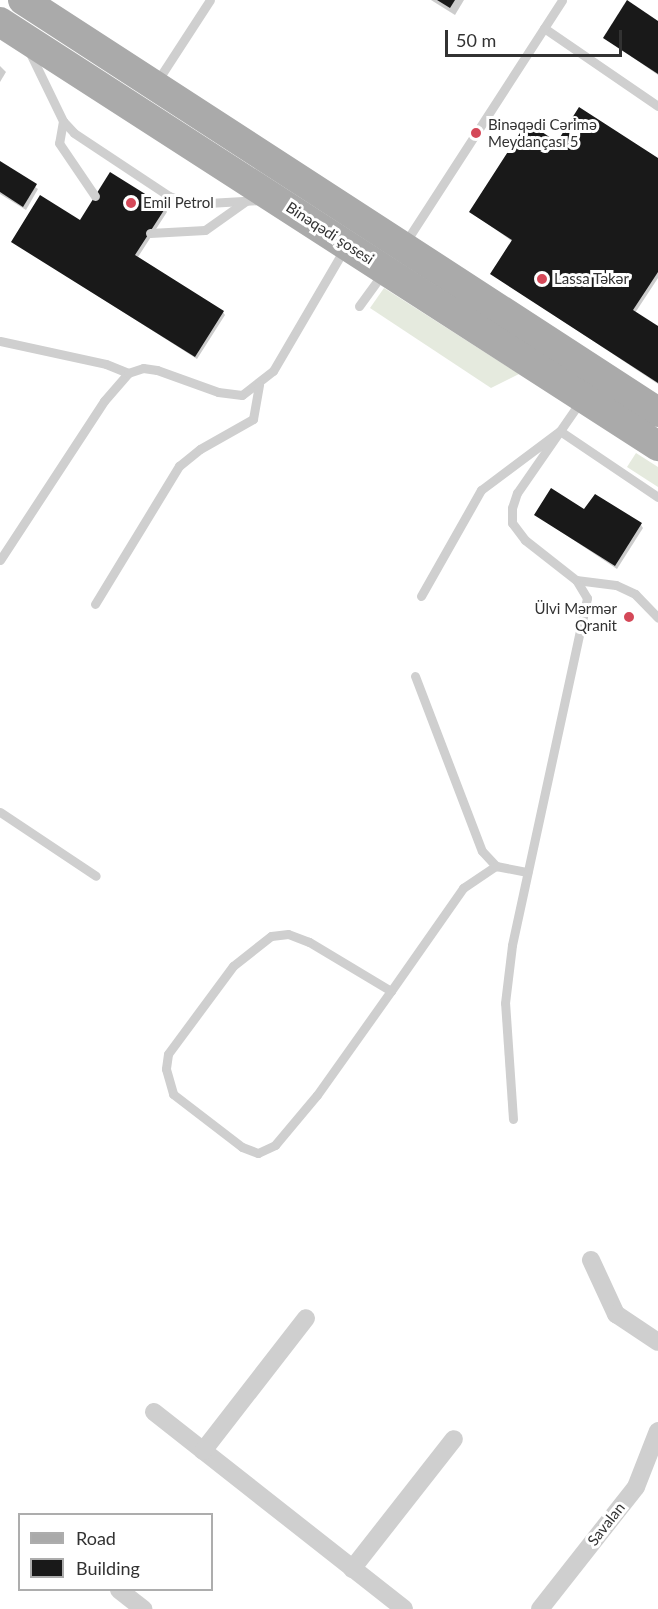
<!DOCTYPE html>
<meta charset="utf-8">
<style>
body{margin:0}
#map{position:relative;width:658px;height:1609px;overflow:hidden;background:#fff;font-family:Lato,sans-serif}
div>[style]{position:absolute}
.green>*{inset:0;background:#e5eade}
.shadow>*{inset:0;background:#0003}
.building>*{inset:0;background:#191919}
.service>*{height:9px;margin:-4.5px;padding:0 4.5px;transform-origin:4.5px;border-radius:4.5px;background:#cfcfcf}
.minor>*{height:18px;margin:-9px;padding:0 9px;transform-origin:9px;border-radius:9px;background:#cfcfcf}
.primary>*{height:30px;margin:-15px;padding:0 15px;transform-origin:15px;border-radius:15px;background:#aaa}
.dots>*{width:16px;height:16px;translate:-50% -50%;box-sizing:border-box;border:3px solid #fff;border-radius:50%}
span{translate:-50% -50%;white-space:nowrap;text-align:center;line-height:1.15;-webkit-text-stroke:6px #fff;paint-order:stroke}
.poi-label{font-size:15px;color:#323232}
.left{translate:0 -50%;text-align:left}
.right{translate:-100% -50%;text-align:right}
.street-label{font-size:15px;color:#323232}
.legend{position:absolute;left:18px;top:1513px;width:195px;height:78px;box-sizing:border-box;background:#fff;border:2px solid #adadad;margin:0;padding:8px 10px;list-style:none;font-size:18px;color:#323232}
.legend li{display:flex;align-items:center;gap:12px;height:30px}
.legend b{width:30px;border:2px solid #adadad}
.scale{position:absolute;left:445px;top:30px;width:177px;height:27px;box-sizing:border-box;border:3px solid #323232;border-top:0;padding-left:8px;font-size:18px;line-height:21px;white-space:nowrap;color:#323232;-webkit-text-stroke:4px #fff;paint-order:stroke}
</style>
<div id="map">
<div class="green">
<div style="clip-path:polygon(384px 288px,519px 374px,491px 388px,370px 308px)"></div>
<div style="clip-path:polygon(636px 453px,658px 467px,658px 487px,627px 467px)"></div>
</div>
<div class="shadow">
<div style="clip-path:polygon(431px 0,464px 0,455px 15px)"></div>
<div style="clip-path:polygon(658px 23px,658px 75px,605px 38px)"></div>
<div style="clip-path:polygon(0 66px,6px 72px,0 82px)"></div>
<div style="clip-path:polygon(557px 144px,658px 160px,658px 278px,635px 313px,658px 327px,658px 384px,492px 274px,513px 242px,471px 212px)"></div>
<div style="clip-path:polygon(0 162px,38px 189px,26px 210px,0 194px)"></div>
<div style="clip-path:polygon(165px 208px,167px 212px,138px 257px,223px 312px,225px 315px,197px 359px,13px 242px,80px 222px)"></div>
<div style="clip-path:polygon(536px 515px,641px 525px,643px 528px,617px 569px)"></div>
</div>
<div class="building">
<div style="clip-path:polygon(437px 0,455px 0,450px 8px)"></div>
<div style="clip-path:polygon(627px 0,658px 21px,658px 74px,603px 38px)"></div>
<div style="clip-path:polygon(579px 107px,658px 158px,658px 272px,633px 310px,658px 326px,658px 383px,490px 274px,512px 240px,469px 212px,527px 122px,557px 142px)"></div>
<div style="clip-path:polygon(0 161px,37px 184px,23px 207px,0 192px)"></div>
<div style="clip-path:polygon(110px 172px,166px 207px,135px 255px,224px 311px,195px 357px,11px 242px,40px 195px,80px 220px)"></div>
<div style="clip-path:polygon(551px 488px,584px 509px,595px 494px,642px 523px,615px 566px,534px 515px)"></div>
</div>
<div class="service">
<div style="left:544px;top:28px;width:138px;rotate:34.4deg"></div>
<div style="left:30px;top:53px;width:76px;rotate:64.1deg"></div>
<div style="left:63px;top:121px;width:16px;rotate:47deg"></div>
<div style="left:74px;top:133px;width:114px;rotate:33.6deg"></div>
<div style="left:169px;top:196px;width:23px;rotate:20deg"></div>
<div style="left:191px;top:204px;width:69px;rotate:-3.3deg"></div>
<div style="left:156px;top:83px;width:99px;rotate:-57deg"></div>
<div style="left:63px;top:121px;width:22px;rotate:100deg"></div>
<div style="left:59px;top:143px;width:64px;rotate:55.8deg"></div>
<div style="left:150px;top:233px;width:55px;rotate:-3.1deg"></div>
<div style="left:205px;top:230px;width:50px;rotate:-35.3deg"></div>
<div style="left:405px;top:243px;width:289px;rotate:-57.1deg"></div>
<div style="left:359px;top:306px;width:41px;rotate:-54deg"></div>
<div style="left:0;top:341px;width:108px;rotate:12.2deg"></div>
<div style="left:106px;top:364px;width:24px;rotate:22deg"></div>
<div style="left:0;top:560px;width:190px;rotate:-56.8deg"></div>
<div style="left:104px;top:401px;width:37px;rotate:-49deg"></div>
<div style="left:128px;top:373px;width:16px;rotate:-18deg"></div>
<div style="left:143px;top:368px;width:14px;rotate:8deg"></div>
<div style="left:157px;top:370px;width:65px;rotate:19.8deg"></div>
<div style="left:218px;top:392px;width:24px;rotate:7deg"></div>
<div style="left:242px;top:395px;width:39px;rotate:-38deg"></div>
<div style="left:273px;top:371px;width:143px;rotate:-59.7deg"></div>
<div style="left:576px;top:580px;width:40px;rotate:7.1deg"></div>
<div style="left:616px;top:585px;width:21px;rotate:25deg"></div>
<div style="left:635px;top:594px;width:33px;rotate:46deg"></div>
<div style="left:421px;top:596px;width:122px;rotate:-60.5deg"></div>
<div style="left:481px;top:490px;width:99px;rotate:-36.8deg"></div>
<div style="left:560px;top:431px;width:118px;rotate:34deg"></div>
<div style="left:95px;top:604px;width:162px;rotate:-58.7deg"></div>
<div style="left:179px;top:466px;width:27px;rotate:-39deg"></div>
<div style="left:200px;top:449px;width:61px;rotate:-29.5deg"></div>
<div style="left:253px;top:419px;width:35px;rotate:-80deg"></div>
<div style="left:415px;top:676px;width:187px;rotate:69.1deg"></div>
<div style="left:482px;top:851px;width:21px;rotate:47deg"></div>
<div style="left:496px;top:866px;width:32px;rotate:11deg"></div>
<div style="left:0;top:812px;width:115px;rotate:33.7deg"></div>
<div style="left:391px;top:991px;width:96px;rotate:-149.1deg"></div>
<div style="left:309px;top:942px;width:22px;rotate:-159deg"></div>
<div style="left:288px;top:934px;width:17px;rotate:173deg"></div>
<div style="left:271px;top:936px;width:48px;rotate:141.7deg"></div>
<div style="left:233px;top:966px;width:109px;rotate:126.5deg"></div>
<div style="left:168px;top:1054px;width:15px;rotate:98deg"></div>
<div style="left:166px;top:1069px;width:26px;rotate:74deg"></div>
<div style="left:173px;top:1094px;width:87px;rotate:37.5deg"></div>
<div style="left:242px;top:1147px;width:17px;rotate:21deg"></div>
<div style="left:258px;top:1153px;width:19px;rotate:-25deg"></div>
<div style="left:275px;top:1145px;width:65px;rotate:-50deg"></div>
<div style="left:317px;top:1095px;width:128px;rotate:-54.6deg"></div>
<div style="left:391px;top:991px;width:126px;rotate:-55deg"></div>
<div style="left:463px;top:888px;width:40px;rotate:-34deg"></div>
<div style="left:513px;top:1119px;width:116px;rotate:-93.9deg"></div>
<div style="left:505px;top:1003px;width:58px;rotate:-83.1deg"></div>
<div style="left:512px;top:945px;width:355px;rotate:-77.8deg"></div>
<div style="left:587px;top:598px;width:21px;rotate:-121deg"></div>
<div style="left:576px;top:580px;width:65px;rotate:-141.9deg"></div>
<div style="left:525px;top:540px;width:21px;rotate:-127deg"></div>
<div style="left:512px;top:523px;width:15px;rotate:-90deg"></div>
<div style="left:512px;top:508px;width:16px;rotate:-72deg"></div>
<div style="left:517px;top:493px;width:111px;rotate:-55.3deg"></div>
</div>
<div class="minor">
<div style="left:591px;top:1260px;width:60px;rotate:65.2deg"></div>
<div style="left:616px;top:1314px;width:50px;rotate:33.7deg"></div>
<div style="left:154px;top:1412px;width:318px;rotate:38.2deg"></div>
<div style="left:203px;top:1451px;width:168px;rotate:-52.2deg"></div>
<div style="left:352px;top:1569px;width:165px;rotate:-51.9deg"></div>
<div style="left:119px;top:1590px;width:31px;rotate:38deg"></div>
<div style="left:540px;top:1609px;width:155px;rotate:-51.8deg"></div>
<div style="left:636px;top:1487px;width:60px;rotate:-68.6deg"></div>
</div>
<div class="primary">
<div style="left:23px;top:0;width:757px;rotate:32.98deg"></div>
<div style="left:0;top:22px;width:783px;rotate:32.8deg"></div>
</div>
<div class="dots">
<div style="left:476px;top:133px;background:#d44858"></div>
<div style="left:131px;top:203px;background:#d44858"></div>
<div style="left:542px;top:279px;background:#d44858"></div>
<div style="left:629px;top:617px;background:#d44858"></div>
</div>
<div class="poi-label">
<span class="left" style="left:488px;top:133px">Binəqədi Cərimə<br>Meydançası 5</span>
<span class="left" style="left:143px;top:203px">Emil Petrol</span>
<span class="left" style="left:554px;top:279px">Lassa Təkər</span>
<span class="right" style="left:617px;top:617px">Ülvi Mərmər<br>Qranit</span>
</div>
<div class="street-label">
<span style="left:330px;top:233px;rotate:33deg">Binəqədi şosesi</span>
<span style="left:606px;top:1524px;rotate:-52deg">Savalan</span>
</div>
<ul class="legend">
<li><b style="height:8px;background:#aaa"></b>Road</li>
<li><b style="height:16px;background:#191919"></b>Building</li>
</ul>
<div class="scale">50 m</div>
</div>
